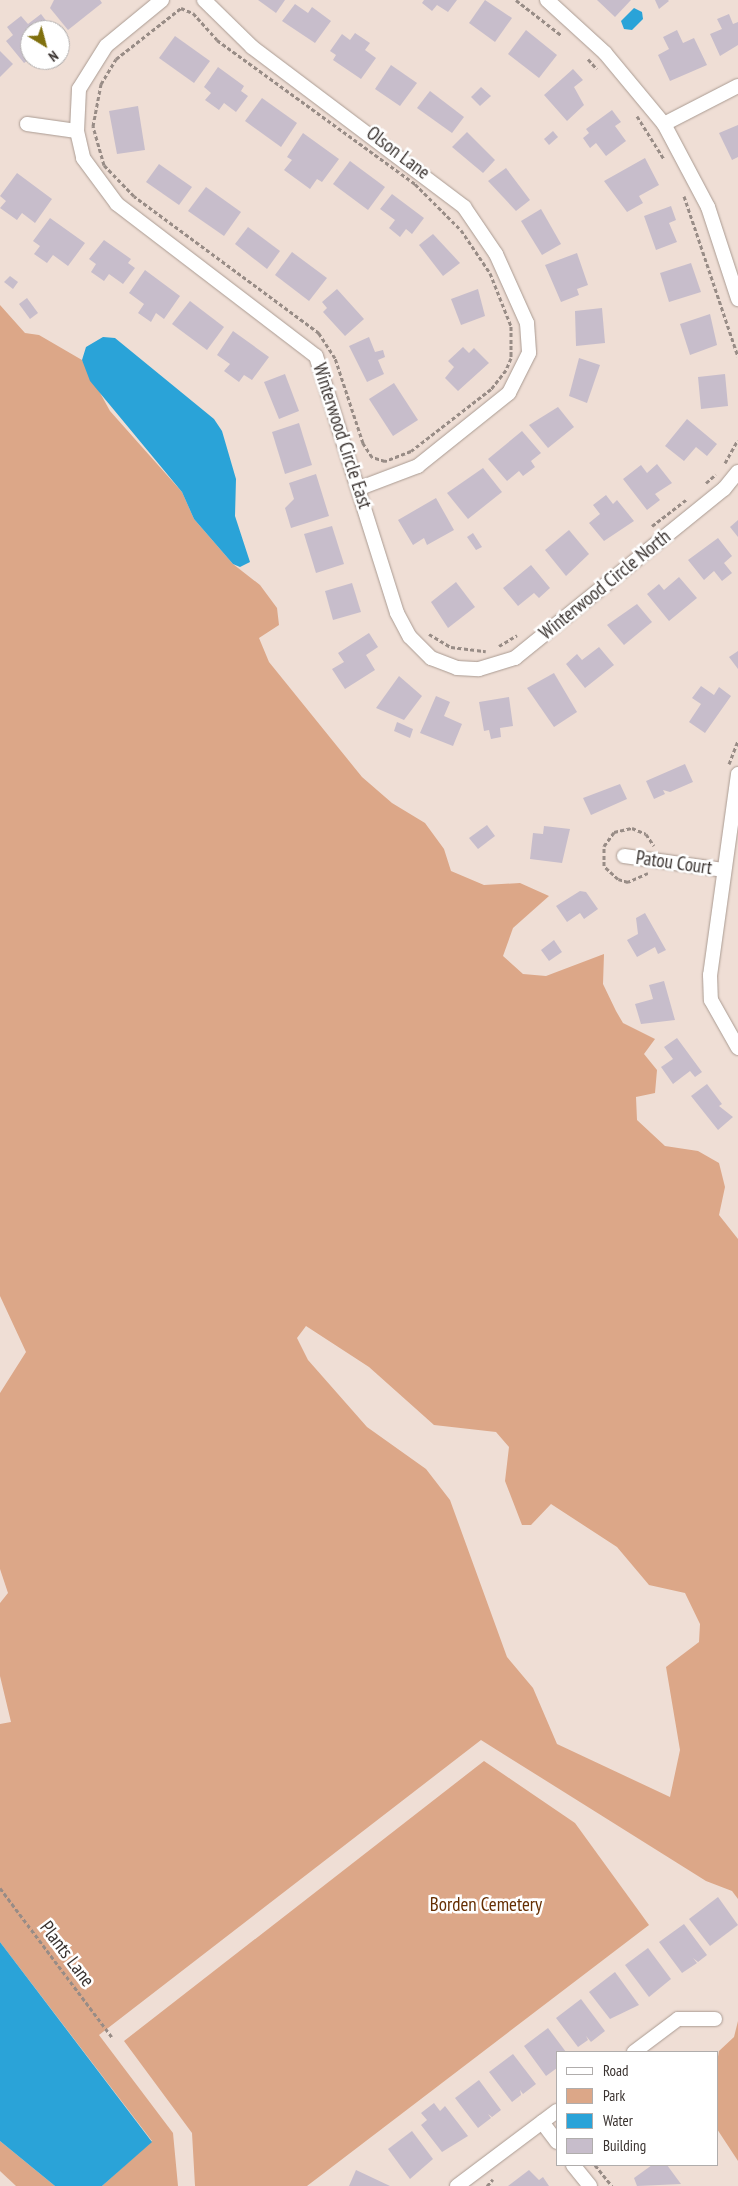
<!DOCTYPE html>
<style>
body{margin:0}
#map{position:relative;width:738px;height:2186px;overflow:hidden;background:#efded5;font-family:"PT Sans Narrow",sans-serif}
div>[style]{position:absolute}
.green>*{inset:0;background:#dca788}
.water>*{inset:0;background:#2aa3d8}
.building>*{inset:0;background:#c7bdcb}
.path>*{height:3px;margin-top:-1.5px;transform-origin:0;background:repeating-linear-gradient(90deg,#988c86 0 4px,transparent 0 6.5px)}
.roads{filter:drop-shadow(0 0 1px #aa9b92) drop-shadow(0 0 1px #aa9b92)}
.minor>*{height:14px;margin:-7px;padding:0 7px;transform-origin:7px;border-radius:7px;background:#fff}
span{translate:-50% -50%;white-space:nowrap;text-align:center;line-height:1.15;-webkit-text-stroke:5px #fff;paint-order:stroke}
.street-label{font-size:19px;color:#39322f}
.park-label{font-size:19px;color:#652e02}
.legend{position:absolute;left:556px;top:2051px;width:162px;height:115px;box-sizing:border-box;background:#fff;border:1px solid #b0adac;margin:0;padding:6px 9px;list-style:none;font-size:15px;color:#39322f}
.legend li{display:flex;align-items:center;gap:10px;height:25px}
.legend b{width:25px;border:1px solid #b0adac}
.north{position:absolute;left:20px;top:20px;width:50px;height:50px;box-sizing:border-box;background:#fff;border:1px solid #b0adac;border-radius:50%;rotate:143deg;font-size:14px;font-weight:700;line-height:20px;text-align:center;color:#39322f}
.north::after{content:'';display:block;margin:auto;width:18px;height:22px;background:#80700e;clip-path:polygon(50% 0,100% 100%,50% 72%,0 100%)}
</style>
<div id="map">
<div class="green">
<div style="clip-path:polygon(evenodd,0 305px,25px 333px,39px 335px,82px 360px,110px 411px,182px 492px,194px 519px,233px 564px,260px 585px,277px 608px,279px 625px,259px 638px,269px 662px,362px 777px,392px 803px,425px 823px,444px 849px,451px 871px,484px 885px,520px 883px,549px 896px,513px 928px,503px 956px,523px 974px,546px 976px,604px 954px,603px 984px,616px 1011px,623px 1023px,655px 1039px,644px 1054px,657px 1070px,655px 1093px,636px 1097px,637px 1120px,665px 1146px,698px 1151px,719px 1163px,725px 1187px,719px 1215px,738px 1239px,738px 1899px,732px 1891px,706px 1881px,481px 1740px,99px 2035px,173px 2133px,178px 2186px,102px 2186px,152px 2141px,0 1942px,0 1724px,11px 1722px,0 1676px,0 1603px,8px 1593px,0 1569px,0 1393px,26px 1352px,0 1296px,0 305px,306px 1326px,369px 1367px,434px 1425px,496px 1432px,509px 1447px,505px 1481px,522px 1525px,531px 1525px,551px 1504px,617px 1547px,649px 1585px,685px 1593px,700px 1624px,699px 1642px,666px 1667px,680px 1750px,670px 1797px,557px 1744px,533px 1688px,507px 1657px,450px 1500px,426px 1469px,367px 1427px,308px 1360px,297px 1338px,306px 1326px)"></div>
<div style="clip-path:polygon(484px 1761px,575px 1823px,649px 1925px,307px 2186px,195px 2186px,192px 2133px,124px 2041px)"></div>
<div style="clip-path:polygon(738px 2021px,738px 2161px,717px 2129px,717px 2062px,719px 2051px,734px 2037px)"></div>
<div style="clip-path:polygon(0 2141px,55px 2186px,16px 2186px,0 2171px)"></div>
</div>
<div class="water">
<div style="clip-path:polygon(634px 8px,642px 12px,643px 19px,632px 30px,624px 29px,621px 21px)"></div>
<div style="clip-path:polygon(103px 337px,115px 338px,214px 419px,222px 431px,236px 479px,235px 516px,250px 562px,240px 567px,233px 564px,194px 519px,182px 492px,90px 381px,82px 360px,86px 347px)"></div>
<div style="clip-path:polygon(0 1942px,152px 2142px,102px 2186px,55px 2186px,0 2141px)"></div>
</div>
<div class="building">
<div style="clip-path:polygon(54px 0,100px 0,102px 3px,68px 30px,50px 8px)"></div>
<div style="clip-path:polygon(258px 0,285px 0,276px 13px)"></div>
<div style="clip-path:polygon(424px 0,457px 0,448px 12px,437px 5px,432px 11px,422px 3px)"></div>
<div style="clip-path:polygon(485px 0,512px 18px,495px 42px,469px 23px)"></div>
<div style="clip-path:polygon(597px 0,631px 0,615px 17px)"></div>
<div style="clip-path:polygon(655px 0,668px 0,669px 1px,659px 9px)"></div>
<div style="clip-path:polygon(295px 4px,308px 13px,312px 7px,331px 21px,315px 43px,282px 21px)"></div>
<div style="clip-path:polygon(41px 14px,53px 30px,30px 30px,30px 59px,24px 63px,6px 41px,13px 35px,7px 27px,21px 16px,28px 24px)"></div>
<div style="clip-path:polygon(729px 14px,733px 24px,738px 22px,738px 45px,720px 56px,710px 34px,722px 29px,717px 19px)"></div>
<div style="clip-path:polygon(526px 30px,557px 55px,539px 78px,508px 54px)"></div>
<div style="clip-path:polygon(677px 30px,683px 43px,694px 38px,707px 65px,670px 81px,658px 55px,669px 49px,663px 37px)"></div>
<div style="clip-path:polygon(355px 33px,370px 43px,365px 50px,376px 58px,361px 79px,333px 60px,336px 55px,330px 51px,342px 34px,350px 40px)"></div>
<div style="clip-path:polygon(175px 36px,210px 61px,194px 83px,159px 58px)"></div>
<div style="clip-path:polygon(0 51px,13px 64px,0 77px)"></div>
<div style="clip-path:polygon(391px 65px,417px 83px,400px 106px,375px 89px)"></div>
<div style="clip-path:polygon(218px 67px,244px 86px,241px 91px,248px 96px,236px 112px,224px 103px,219px 110px,205px 100px,211px 93px,204px 87px)"></div>
<div style="clip-path:polygon(573px 69px,583px 80px,574px 87px,584px 105px,567px 121px,544px 95px)"></div>
<div style="clip-path:polygon(481px 87px,491px 96px,480px 106px,471px 97px)"></div>
<div style="clip-path:polygon(430px 91px,464px 117px,452px 133px,417px 108px)"></div>
<div style="clip-path:polygon(262px 98px,297px 123px,281px 147px,245px 121px)"></div>
<div style="clip-path:polygon(138px 106px,145px 150px,117px 154px,109px 111px)"></div>
<div style="clip-path:polygon(612px 110px,621px 122px,615px 126px,626px 141px,606px 156px,596px 143px,590px 148px,583px 138px,589px 133px,586px 129px)"></div>
<div style="clip-path:polygon(738px 125px,738px 157px,732px 160px,719px 133px)"></div>
<div style="clip-path:polygon(553px 131px,558px 137px,549px 145px,544px 139px)"></div>
<div style="clip-path:polygon(467px 132px,495px 160px,483px 173px,452px 147px)"></div>
<div style="clip-path:polygon(303px 133px,339px 159px,322px 182px,317px 179px,310px 189px,284px 170px,292px 160px,287px 157px)"></div>
<div style="clip-path:polygon(645px 158px,659px 185px,639px 196px,643px 203px,627px 212px,604px 181px)"></div>
<div style="clip-path:polygon(350px 161px,385px 187px,368px 210px,333px 184px)"></div>
<div style="clip-path:polygon(159px 164px,192px 187px,179px 205px,146px 182px)"></div>
<div style="clip-path:polygon(506px 168px,530px 200px,516px 211px,488px 181px)"></div>
<div style="clip-path:polygon(17px 173px,52px 199px,35px 223px,22px 213px,17px 220px,0 208px,6px 201px,0 196px)"></div>
<div style="clip-path:polygon(206px 187px,241px 212px,224px 236px,188px 211px)"></div>
<div style="clip-path:polygon(392px 194px,424px 218px,412px 234px,406px 229px,400px 237px,389px 228px,395px 220px,380px 209px)"></div>
<div style="clip-path:polygon(671px 206px,676px 220px,669px 223px,677px 242px,656px 250px,644px 216px)"></div>
<div style="clip-path:polygon(541px 209px,561px 244px,542px 255px,521px 221px)"></div>
<div style="clip-path:polygon(50px 218px,85px 243px,68px 266px,53px 255px,47px 263px,34px 254px,40px 246px,33px 241px)"></div>
<div style="clip-path:polygon(248px 227px,280px 251px,267px 269px,235px 244px)"></div>
<div style="clip-path:polygon(433px 234px,460px 263px,443px 276px,419px 245px)"></div>
<div style="clip-path:polygon(104px 240px,131px 259px,128px 263px,135px 268px,123px 284px,109px 274px,104px 281px,91px 272px,96px 264px,89px 259px)"></div>
<div style="clip-path:polygon(292px 252px,327px 278px,309px 301px,275px 275px)"></div>
<div style="clip-path:polygon(577px 253px,588px 285px,577px 289px,579px 295px,561px 302px,545px 265px)"></div>
<div style="clip-path:polygon(691px 263px,701px 292px,669px 302px,660px 273px)"></div>
<div style="clip-path:polygon(145px 270px,180px 296px,164px 319px,156px 313px,151px 322px,138px 313px,144px 304px,129px 293px)"></div>
<div style="clip-path:polygon(10px 276px,18px 282px,13px 289px,4px 282px)"></div>
<div style="clip-path:polygon(337px 289px,364px 319px,345px 336px,323px 312px,327px 308px,322px 302px)"></div>
<div style="clip-path:polygon(478px 289px,485px 316px,461px 325px,451px 299px)"></div>
<div style="clip-path:polygon(27px 298px,38px 313px,30px 319px,19px 304px)"></div>
<div style="clip-path:polygon(190px 301px,224px 327px,207px 350px,172px 324px)"></div>
<div style="clip-path:polygon(602px 308px,605px 343px,576px 346px,575px 311px)"></div>
<div style="clip-path:polygon(710px 314px,717px 345px,690px 355px,680px 324px)"></div>
<div style="clip-path:polygon(233px 331px,269px 357px,252px 380px,244px 375px,239px 382px,224px 371px,230px 364px,217px 355px)"></div>
<div style="clip-path:polygon(369px 337px,375px 352px,383px 350px,385px 357px,378px 360px,384px 374px,367px 382px,349px 346px)"></div>
<div style="clip-path:polygon(463px 347px,469px 353px,474px 348px,489px 363px,458px 391px,445px 378px,454px 367px,448px 361px)"></div>
<div style="clip-path:polygon(579px 358px,600px 365px,587px 403px,569px 396px)"></div>
<div style="clip-path:polygon(285px 374px,299px 411px,279px 419px,264px 382px)"></div>
<div style="clip-path:polygon(725px 374px,728px 406px,701px 409px,698px 377px)"></div>
<div style="clip-path:polygon(394px 383px,418px 420px,393px 436px,369px 399px)"></div>
<div style="clip-path:polygon(558px 407px,574px 427px,548px 448px,529px 425px)"></div>
<div style="clip-path:polygon(687px 419px,717px 444px,707px 456px,696px 447px,684px 461px,665px 446px)"></div>
<div style="clip-path:polygon(299px 423px,312px 465px,285px 474px,272px 432px)"></div>
<div style="clip-path:polygon(522px 431px,541px 453px,531px 461px,535px 467px,523px 476px,519px 471px,507px 481px,488px 459px)"></div>
<div style="clip-path:polygon(657px 464px,672px 483px,655px 494px,660px 500px,647px 510px,623px 479px,641px 465px,647px 473px)"></div>
<div style="clip-path:polygon(483px 468px,502px 492px,468px 519px,447px 493px)"></div>
<div style="clip-path:polygon(316px 474px,329px 516px,291px 528px,285px 508px,294px 499px,289px 483px)"></div>
<div style="clip-path:polygon(606px 495px,613px 504px,617px 500px,634px 521px,604px 541px,589px 523px,600px 514px,593px 505px)"></div>
<div style="clip-path:polygon(436px 498px,454px 530px,427px 545px,424px 538px,413px 545px,398px 520px)"></div>
<div style="clip-path:polygon(738px 520px,738px 537px,730px 527px)"></div>
<div style="clip-path:polygon(332px 526px,344px 564px,316px 573px,304px 534px)"></div>
<div style="clip-path:polygon(569px 530px,589px 554px,566px 576px,545px 550px)"></div>
<div style="clip-path:polygon(473px 533px,482px 547px,476px 550px,467px 537px)"></div>
<div style="clip-path:polygon(718px 538px,732px 556px,724px 563px,732px 573px,722px 581px,714px 571px,704px 580px,688px 560px)"></div>
<div style="clip-path:polygon(531px 565px,550px 588px,539px 598px,534px 593px,518px 606px,503px 588px)"></div>
<div style="clip-path:polygon(679px 577px,697px 598px,669px 621px,647px 594px,659px 584px,664px 590px)"></div>
<div style="clip-path:polygon(456px 582px,475px 607px,448px 628px,431px 602px)"></div>
<div style="clip-path:polygon(352px 583px,361px 612px,333px 620px,325px 591px)"></div>
<div style="clip-path:polygon(637px 604px,652px 622px,624px 645px,607px 625px)"></div>
<div style="clip-path:polygon(369px 633px,378px 647px,366px 655px,375px 670px,345px 689px,332px 669px,344px 662px,338px 653px)"></div>
<div style="clip-path:polygon(599px 647px,614px 665px,585px 688px,566px 664px,577px 654px,582px 660px)"></div>
<div style="clip-path:polygon(738px 651px,738px 669px,729px 657px)"></div>
<div style="clip-path:polygon(554px 673px,577px 712px,554px 727px,527px 688px)"></div>
<div style="clip-path:polygon(399px 676px,422px 696px,404px 720px,376px 708px)"></div>
<div style="clip-path:polygon(701px 686px,714px 695px,719px 687px,731px 696px,705px 733px,689px 722px,701px 704px,692px 698px)"></div>
<div style="clip-path:polygon(436px 696px,450px 702px,444px 716px,462px 724px,453px 746px,420px 733px)"></div>
<div style="clip-path:polygon(509px 697px,513px 726px,500px 728px,501px 737px,491px 739px,489px 730px,484px 731px,479px 702px)"></div>
<div style="clip-path:polygon(397px 722px,413px 729px,410px 738px,394px 731px)"></div>
<div style="clip-path:polygon(685px 764px,693px 782px,670px 792px,663px 790px,665px 794px,654px 799px,646px 781px)"></div>
<div style="clip-path:polygon(620px 784px,627px 799px,591px 815px,583px 798px)"></div>
<div style="clip-path:polygon(487px 825px,495px 836px,478px 849px,469px 838px)"></div>
<div style="clip-path:polygon(544px 826px,570px 829px,562px 863px,530px 859px,533px 833px,543px 834px)"></div>
<div style="clip-path:polygon(580px 891px,586px 892px,598px 909px,584px 919px,580px 913px,567px 922px,556px 906px)"></div>
<div style="clip-path:polygon(645px 913px,666px 950px,658px 954px,655px 947px,637px 957px,627px 940px,638px 934px,636px 918px)"></div>
<div style="clip-path:polygon(554px 940px,562px 952px,549px 961px,541px 950px)"></div>
<div style="clip-path:polygon(664px 981px,675px 1020px,641px 1024px,635px 1004px,653px 999px,649px 985px)"></div>
<div style="clip-path:polygon(677px 1038px,702px 1072px,695px 1077px,690px 1071px,673px 1084px,661px 1067px,673px 1059px,664px 1047px)"></div>
<div style="clip-path:polygon(707px 1084px,722px 1104px,719px 1106px,733px 1117px,718px 1130px,691px 1096px)"></div>
<div style="clip-path:polygon(718px 1897px,738px 1925px,710px 1946px,689px 1919px)"></div>
<div style="clip-path:polygon(684px 1924px,707px 1955px,698px 1962px,693px 1958px,697px 1963px,682px 1973px,659px 1942px)"></div>
<div style="clip-path:polygon(648px 1948px,671px 1979px,649px 1997px,625px 1965px)"></div>
<div style="clip-path:polygon(615px 1972px,639px 2005px,610px 2019px,589px 1992px)"></div>
<div style="clip-path:polygon(581px 1999px,605px 2031px,591px 2042px,586px 2036px,588px 2040px,578px 2047px,556px 2018px)"></div>
<div style="clip-path:polygon(548px 2028px,566px 2052px,557px 2052px,557px 2068px,546px 2076px,524px 2046px)"></div>
<div style="clip-path:polygon(513px 2054px,536px 2084px,523px 2094px,520px 2090px,521px 2095px,512px 2102px,489px 2072px)"></div>
<div style="clip-path:polygon(479px 2080px,501px 2110px,492px 2117px,488px 2114px,491px 2118px,478px 2128px,455px 2098px)"></div>
<div style="clip-path:polygon(434px 2103px,440px 2111px,445px 2106px,468px 2136px,442px 2152px,421px 2125px,427px 2120px,421px 2113px)"></div>
<div style="clip-path:polygon(412px 2131px,433px 2159px,410px 2179px,388px 2149px)"></div>
<div style="clip-path:polygon(652px 2165px,667px 2165px,681px 2184px,637px 2186px,634px 2178px)"></div>
<div style="clip-path:polygon(356px 2170px,390px 2186px,349px 2186px)"></div>
<div style="clip-path:polygon(529px 2170px,539px 2180px,543px 2177px,549px 2186px,508px 2186px)"></div>
</div>
<div class="path">
<div style="left:516px;top:0;width:57px;rotate:37.9deg"></div>
<div style="left:181px;top:8px;width:13px;rotate:23deg"></div>
<div style="left:193px;top:13px;width:36px;rotate:48deg"></div>
<div style="left:217px;top:40px;width:245px;rotate:36deg"></div>
<div style="left:415px;top:184px;width:65px;rotate:45deg"></div>
<div style="left:461px;top:230px;width:52px;rotate:56deg"></div>
<div style="left:490px;top:273px;width:57px;rotate:68.4deg"></div>
<div style="left:511px;top:326px;width:32px;rotate:90deg"></div>
<div style="left:511px;top:358px;width:13px;rotate:113deg"></div>
<div style="left:506px;top:370px;width:24px;rotate:128deg"></div>
<div style="left:491px;top:389px;width:101px;rotate:142.2deg"></div>
<div style="left:411px;top:451px;width:28px;rotate:159deg"></div>
<div style="left:385px;top:461px;width:14px;rotate:-163deg"></div>
<div style="left:372px;top:457px;width:17px;rotate:-123deg"></div>
<div style="left:363px;top:443px;width:89px;rotate:-108.2deg"></div>
<div style="left:335px;top:358px;width:30px;rotate:-123deg"></div>
<div style="left:319px;top:333px;width:230px;rotate:-143.5deg"></div>
<div style="left:134px;top:196px;width:43px;rotate:-134.1deg"></div>
<div style="left:104px;top:165px;width:41px;rotate:-105.8deg"></div>
<div style="left:93px;top:126px;width:43px;rotate:-79.2deg"></div>
<div style="left:101px;top:84px;width:29px;rotate:-59deg"></div>
<div style="left:116px;top:59px;width:83px;rotate:-38.1deg"></div>
<div style="left:588px;top:59px;width:13px;rotate:48deg"></div>
<div style="left:637px;top:116px;width:51px;rotate:57.9deg"></div>
<div style="left:684px;top:196px;width:169px;rotate:71.4deg"></div>
<div style="left:725px;top:463px;width:26px;rotate:-61deg"></div>
<div style="left:706px;top:483px;width:13px;rotate:-42deg"></div>
<div style="left:652px;top:526px;width:44px;rotate:-37.6deg"></div>
<div style="left:429px;top:634px;width:26px;rotate:31deg"></div>
<div style="left:451px;top:647px;width:35px;rotate:7deg"></div>
<div style="left:499px;top:646px;width:21px;rotate:-31deg"></div>
<div style="left:729px;top:764px;width:25px;rotate:-69deg"></div>
<div style="left:648px;top:873px;width:22px;rotate:156deg"></div>
<div style="left:628px;top:882px;width:10px;rotate:-163deg"></div>
<div style="left:618px;top:879px;width:19px;rotate:-137deg"></div>
<div style="left:604px;top:866px;width:20px;rotate:-90deg"></div>
<div style="left:604px;top:846px;width:17px;rotate:-54deg"></div>
<div style="left:614px;top:832px;width:18px;rotate:-13deg"></div>
<div style="left:632px;top:828px;width:15px;rotate:23deg"></div>
<div style="left:646px;top:834px;width:14px;rotate:56deg"></div>
<div style="left:0;top:1888px;width:186px;rotate:53.1deg"></div>
<div style="left:595px;top:2165px;width:27px;rotate:51deg"></div>
<div style="left:487px;top:2186px;width:9px;rotate:-49deg"></div>
</div>
<div class="roads">
<div class="minor">
<div style="left:162px;top:0;width:72px;rotate:140.6deg"></div>
<div style="left:106px;top:46px;width:51px;rotate:122.1deg"></div>
<div style="left:79px;top:89px;width:42px;rotate:92.7deg"></div>
<div style="left:77px;top:131px;width:28px;rotate:77deg"></div>
<div style="left:83px;top:158px;width:57px;rotate:53.5deg"></div>
<div style="left:117px;top:204px;width:250px;rotate:37.4deg"></div>
<div style="left:316px;top:356px;width:269px;rotate:72.5deg"></div>
<div style="left:397px;top:613px;width:27px;rotate:62deg"></div>
<div style="left:410px;top:637px;width:30px;rotate:45deg"></div>
<div style="left:431px;top:658px;width:28px;rotate:21deg"></div>
<div style="left:457px;top:668px;width:22px;rotate:3deg"></div>
<div style="left:479px;top:669px;width:38px;rotate:-17deg"></div>
<div style="left:515px;top:658px;width:269px;rotate:-39deg"></div>
<div style="left:724px;top:489px;width:22px;rotate:-51deg"></div>
<div style="left:204px;top:0;width:67px;rotate:44.4deg"></div>
<div style="left:252px;top:47px;width:266px;rotate:37deg"></div>
<div style="left:464px;top:207px;width:57px;rotate:55.8deg"></div>
<div style="left:496px;top:254px;width:76px;rotate:65.8deg"></div>
<div style="left:527px;top:323px;width:30px;rotate:86deg"></div>
<div style="left:529px;top:353px;width:45px;rotate:116.6deg"></div>
<div style="left:509px;top:393px;width:117px;rotate:141.3deg"></div>
<div style="left:418px;top:466px;width:62px;rotate:159.2deg"></div>
<div style="left:547px;top:0;width:79px;rotate:42.4deg"></div>
<div style="left:605px;top:53px;width:92px;rotate:50.3deg"></div>
<div style="left:664px;top:124px;width:94px;rotate:62.1deg"></div>
<div style="left:708px;top:207px;width:97px;rotate:71.9deg"></div>
<div style="left:27px;top:124px;width:50px;rotate:8deg"></div>
<div style="left:664px;top:124px;width:83px;rotate:-27.2deg"></div>
<div style="left:738px;top:774px;width:203px;rotate:97.9deg"></div>
<div style="left:710px;top:975px;width:25px;rotate:88deg"></div>
<div style="left:711px;top:1000px;width:55px;rotate:60.6deg"></div>
<div style="left:624px;top:856px;width:100px;rotate:8deg"></div>
<div style="left:634px;top:2052px;width:55px;rotate:-36.9deg"></div>
<div style="left:678px;top:2019px;width:37px"></div>
<div style="left:542px;top:2122px;width:25px;rotate:53deg"></div>
<div style="left:573px;top:2165px;width:27px;rotate:51deg"></div>
<div style="left:457px;top:2186px;width:125px;rotate:-36.9deg"></div>
</div>
</div>
<div class="street-label">
<span style="left:398px;top:153px;rotate:37deg">Olson Lane</span>
<span style="left:342px;top:436px;rotate:72deg">Winterwood Circle East</span>
<span style="left:605px;top:585px;rotate:-39deg">Winterwood Circle North</span>
<span style="left:674px;top:863px;rotate:8deg">Patou Court</span>
<span style="left:67px;top:1954px;rotate:53deg">Plants Lane</span>
</div>
<div class="park-label">
<span style="left:486px;top:1905px">Borden Cemetery</span>
</div>
<ul class="legend">
<li><b style="height:6px;background:#fff"></b>Road</li>
<li><b style="height:14px;background:#dca788"></b>Park</li>
<li><b style="height:14px;background:#2aa3d8"></b>Water</li>
<li><b style="height:14px;background:#c7bdcb"></b>Building</li>
</ul>
<div class="north">N</div>
</div>
